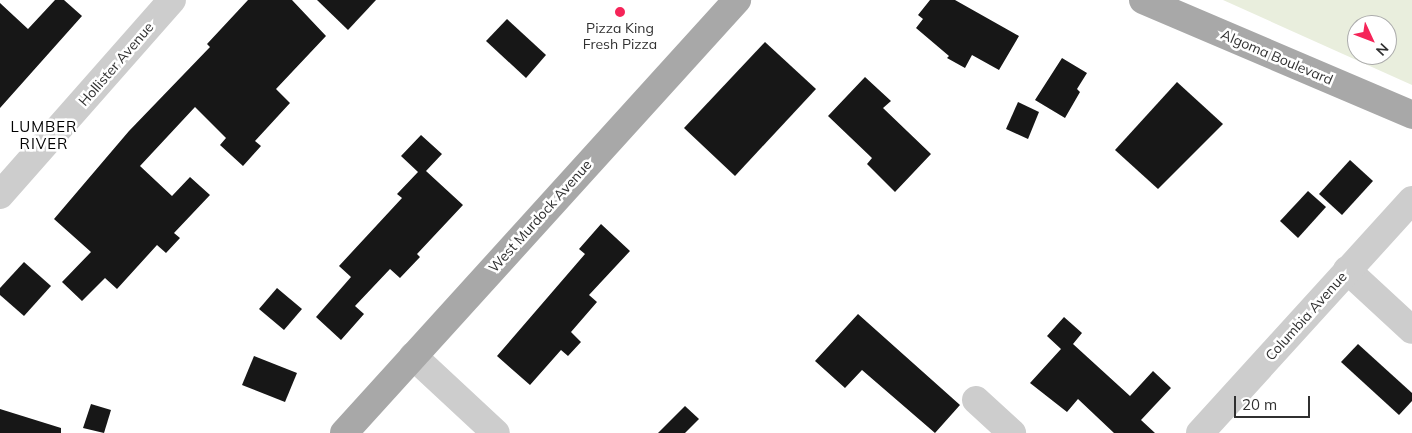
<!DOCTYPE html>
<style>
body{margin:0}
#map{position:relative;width:1412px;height:433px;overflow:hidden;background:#fff;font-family:Mulish,sans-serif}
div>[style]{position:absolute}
.green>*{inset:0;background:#e9eedd}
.building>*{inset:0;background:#171717}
.minor>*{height:28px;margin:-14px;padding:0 14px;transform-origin:14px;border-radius:14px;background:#cdcdcd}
.major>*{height:28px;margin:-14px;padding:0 14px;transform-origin:14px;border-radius:14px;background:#a8a8a8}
.dots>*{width:14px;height:14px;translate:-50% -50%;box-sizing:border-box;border:2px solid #fff;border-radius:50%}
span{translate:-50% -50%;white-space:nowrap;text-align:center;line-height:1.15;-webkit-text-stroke:5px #fff;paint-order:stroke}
.poi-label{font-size:14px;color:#303030}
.street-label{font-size:14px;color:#303030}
.neighbourhood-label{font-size:15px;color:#000;letter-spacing:1px}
.north{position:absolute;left:1347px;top:15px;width:50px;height:50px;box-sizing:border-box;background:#fff;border:1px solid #acacac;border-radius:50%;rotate:133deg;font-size:14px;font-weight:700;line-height:20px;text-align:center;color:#303030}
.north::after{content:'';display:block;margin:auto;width:18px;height:22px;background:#f52458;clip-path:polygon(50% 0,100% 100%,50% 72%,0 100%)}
.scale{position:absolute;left:1234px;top:396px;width:76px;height:22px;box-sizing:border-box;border:2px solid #303030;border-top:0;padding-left:6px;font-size:15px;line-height:18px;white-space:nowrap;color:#303030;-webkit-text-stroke:4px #fff;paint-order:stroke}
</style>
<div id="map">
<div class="green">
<div style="clip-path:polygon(evenodd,1223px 0,1412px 0,1412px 85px,1223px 0,1357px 25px,1387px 25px,1387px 55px,1357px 55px,1357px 25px)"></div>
</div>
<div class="building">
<div style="clip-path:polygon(55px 0,64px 0,82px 16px,0 108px,0 3px,28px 29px)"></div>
<div style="clip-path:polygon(248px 0,292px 0,326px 36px,276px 89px,290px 103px,255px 141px,261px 146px,243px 166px,220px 145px,226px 138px,195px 107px,140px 166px,172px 196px,190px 177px,210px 195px,174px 233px,180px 238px,166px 253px,157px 245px,117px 289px,105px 278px,82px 301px,62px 282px,91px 252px,54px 219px,129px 131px,210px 47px,207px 44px)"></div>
<div style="clip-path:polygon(317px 0,376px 0,348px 30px)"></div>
<div style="clip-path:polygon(930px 0,955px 0,1019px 36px,999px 70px,972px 55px,965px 68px,947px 58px,949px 56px,916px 28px,923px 19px,918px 15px)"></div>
<div style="clip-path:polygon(507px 19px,546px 55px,526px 78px,486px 41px)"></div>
<div style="clip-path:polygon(765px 42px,816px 89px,735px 176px,684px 128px)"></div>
<div style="clip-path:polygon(1062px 58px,1087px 73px,1077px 89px,1080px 92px,1065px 118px,1035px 100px)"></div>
<div style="clip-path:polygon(865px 77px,891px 101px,883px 108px,931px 154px,895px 192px,867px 164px,872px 158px,828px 116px)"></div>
<div style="clip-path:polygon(1177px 82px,1223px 124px,1158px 189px,1115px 150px)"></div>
<div style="clip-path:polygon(1018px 102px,1039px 112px,1028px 139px,1006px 129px)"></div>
<div style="clip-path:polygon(421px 135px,442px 154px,426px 171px,463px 205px,417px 254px,420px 257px,400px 278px,390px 269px,355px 306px,364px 314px,341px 340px,316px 317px,351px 277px,339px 266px,402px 198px,397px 194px,418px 172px,401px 156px)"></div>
<div style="clip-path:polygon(1350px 160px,1373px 181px,1342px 215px,1319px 194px)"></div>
<div style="clip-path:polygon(1308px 191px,1326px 207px,1298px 238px,1280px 221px)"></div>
<div style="clip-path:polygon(601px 224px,630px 251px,589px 295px,597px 302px,571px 332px,581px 342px,568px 356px,561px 350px,530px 385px,497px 356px,585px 254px,579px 249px)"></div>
<div style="clip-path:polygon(24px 262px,51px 286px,24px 316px,0 295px,0 288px)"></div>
<div style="clip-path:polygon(277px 288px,302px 309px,284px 330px,259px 309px)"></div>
<div style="clip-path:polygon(858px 314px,960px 405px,935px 433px,862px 370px,845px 388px,815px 361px)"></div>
<div style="clip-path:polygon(1064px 317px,1082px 333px,1073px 344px,1130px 396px,1153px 371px,1171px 388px,1141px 420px,1155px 433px,1114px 433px,1078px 399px,1067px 412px,1030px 383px,1061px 349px,1047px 336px)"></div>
<div style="clip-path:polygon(1358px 344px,1412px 393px,1412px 401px,1399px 415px,1341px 362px)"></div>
<div style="clip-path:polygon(254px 356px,297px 373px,285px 402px,242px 385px)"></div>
<div style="clip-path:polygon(91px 404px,111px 410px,104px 433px,83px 428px)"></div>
<div style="clip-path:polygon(685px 406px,699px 419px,685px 433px,658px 433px)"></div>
<div style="clip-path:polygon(0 409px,61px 428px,61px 433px,0 433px)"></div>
</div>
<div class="minor">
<div style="left:0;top:195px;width:260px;rotate:-48.6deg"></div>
<div style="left:1347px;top:270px;width:88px;rotate:42.7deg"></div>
<div style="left:413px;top:356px;width:113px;rotate:42.9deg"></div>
<div style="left:976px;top:400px;width:49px;rotate:42.5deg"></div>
<div style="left:1200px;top:433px;width:315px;rotate:-47.7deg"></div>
</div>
<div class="major">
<div style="left:1143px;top:0;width:293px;rotate:23.1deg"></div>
<div style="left:344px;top:433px;width:585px;rotate:-47.77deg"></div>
</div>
<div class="dots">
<div style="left:620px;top:12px;background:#f52458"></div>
</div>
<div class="poi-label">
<span style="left:620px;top:36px">Pizza King<br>Fresh Pizza</span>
</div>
<div class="street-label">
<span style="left:1277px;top:57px;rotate:23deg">Algoma Boulevard</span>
<span style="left:116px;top:64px;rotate:-49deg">Hollister Avenue</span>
<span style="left:540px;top:216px;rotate:-48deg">West Murdock Avenue</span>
<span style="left:1306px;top:316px;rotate:-48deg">Columbia Avenue</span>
</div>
<div class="neighbourhood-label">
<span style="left:44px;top:135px">LUMBER<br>RIVER</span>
</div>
<div class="north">N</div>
<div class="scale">20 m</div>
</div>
